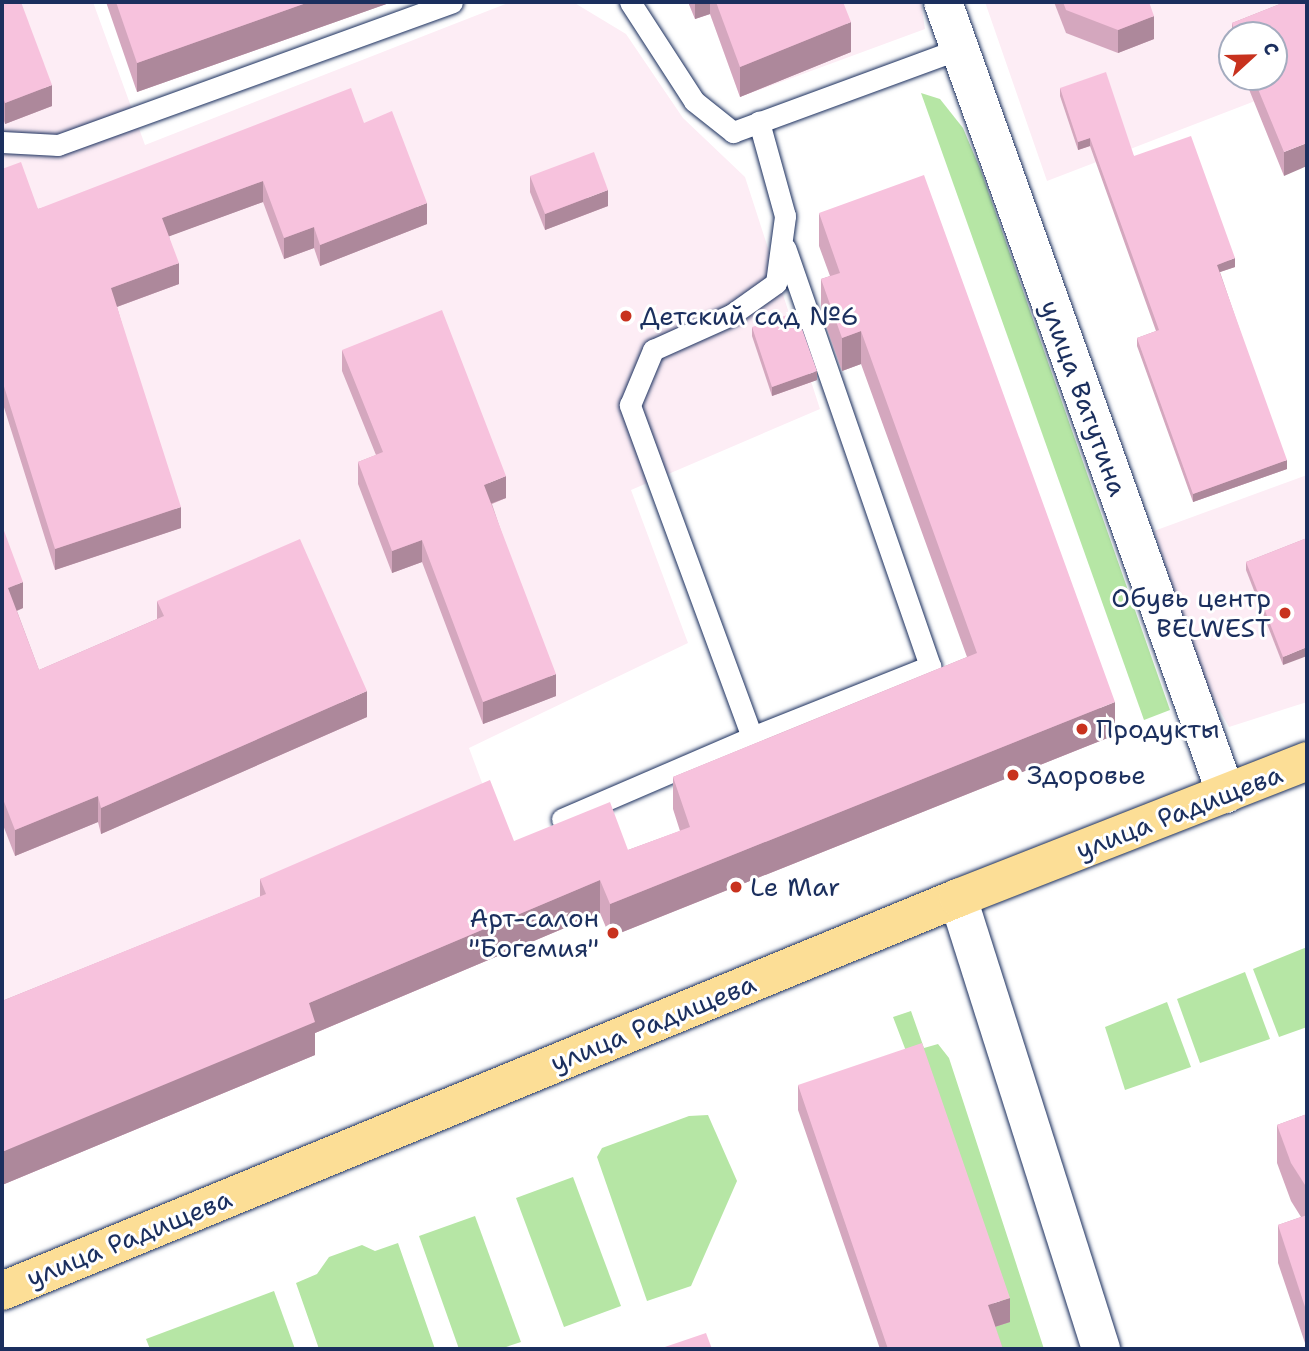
<!DOCTYPE html>
<meta charset="utf-8">
<style>
body{margin:0}
#map{position:relative;width:1309px;height:1351px;overflow:hidden;background:#fff;font-family:"Shantell Sans",sans-serif}
div>[style]{position:absolute}
.built>*{inset:0;background:#fdedf5}
.green>*{inset:0;background:#b6e6a5}
.roads{filter:drop-shadow(0 0 2px #1b2f5e) drop-shadow(0 0 2px #1b2f5e)}
.lane>*{height:21px;margin:-10.5px;padding:0 10.5px;transform-origin:10.5px;border-radius:10.5px;background:#fff}
.street>*{height:38px;margin:-19px;padding:0 19px;transform-origin:19px;border-radius:19px;background:#fff}
.secondary>*{height:38px;margin:-19px;padding:0 19px;transform-origin:19px;border-radius:19px;background:#fff}
.primary>*{height:38px;margin:-19px;padding:0 19px;transform-origin:19px;border-radius:19px;background:#fcde96}
.wall>*{inset:0;background:#d4a7be}
.shaded-wall>*{inset:0;background:#ad889b}
.building>*{inset:0;background:#f7c2dd}
.dots>*{width:19px;height:19px;translate:-50% -50%;box-sizing:border-box;border:4px solid #fff;border-radius:50%}
span{translate:-50% -50%;white-space:nowrap;text-align:center;line-height:1.15;-webkit-text-stroke:6px #fff;paint-order:stroke}
.poi-label{font-size:26px;color:#1b2f5e}
.left{translate:0 -50%;text-align:left}
.right{translate:-100% -50%;text-align:right}
.street-label{font-size:26px;color:#1b2f5e}
.frame{position:absolute;inset:0;border:4px solid #1b2f5e;pointer-events:none}
.north{position:absolute;left:1218px;top:21px;width:70px;height:70px;box-sizing:border-box;background:#fff;border:2px solid #a4acbf;border-radius:50%;rotate:68deg;font-size:19px;font-weight:700;line-height:28px;text-align:center;color:#1b2f5e}
.north::after{content:'';display:block;margin:auto;width:24px;height:32px;background:#c8321e;clip-path:polygon(50% 0,100% 100%,50% 72%,0 100%)}
</style>
<div id="map">
<div class="built">
<div style="clip-path:polygon(2px 2px,93px 2px,145px 145px,508px 3px,573px 2px,626px 34px,683px 118px,745px 177px,820px 409px,631px 490px,688px 643px,469px 748px,540px 938px,311px 1035px,315px 1055px,2px 1185px)"></div>
<div style="clip-path:polygon(688px 2px,921px 2px,925px 29px,740px 97px,710px 14px,695px 19px)"></div>
<div style="clip-path:polygon(evenodd,985px 2px,1289px 2px,1307px 81px,1047px 181px,985px 2px,1232px 35px,1274px 35px,1274px 77px,1232px 77px,1232px 35px)"></div>
<div style="clip-path:polygon(1307px 475px,1307px 702px,1229px 727px,1205px 684px,1154px 531px)"></div>
</div>
<div class="green">
<div style="clip-path:polygon(921px 93px,940px 99px,963px 128px,981px 171px,1170px 710px,1144px 720px)"></div>
<div style="clip-path:polygon(1307px 947px,1307px 1027px,1279px 1037px,1253px 969px)"></div>
<div style="clip-path:polygon(1245px 972px,1270px 1039px,1200px 1063px,1177px 999px)"></div>
<div style="clip-path:polygon(1167px 1002px,1191px 1067px,1125px 1090px,1105px 1027px)"></div>
<div style="clip-path:polygon(911px 1011px,924px 1048px,938px 1044px,949px 1058px,1044px 1349px,959px 1349px,956px 1340px,1009px 1321px,893px 1017px)"></div>
<div style="clip-path:polygon(708px 1115px,737px 1181px,691px 1286px,647px 1301px,597px 1157px,602px 1148px,689px 1116px)"></div>
<div style="clip-path:polygon(573px 1177px,621px 1306px,564px 1327px,516px 1198px)"></div>
<div style="clip-path:polygon(475px 1216px,521px 1342px,500px 1349px,459px 1349px,419px 1236px)"></div>
<div style="clip-path:polygon(398px 1243px,435px 1349px,319px 1349px,296px 1283px,317px 1274px,329px 1257px,362px 1245px,375px 1251px)"></div>
<div style="clip-path:polygon(274px 1291px,295px 1349px,150px 1349px,146px 1339px)"></div>
</div>
<div class="roads">
<div class="lane">
<div style="left:630px;top:2px;width:118px;rotate:57.1deg"></div>
<div style="left:694px;top:101px;width:50px;rotate:38.5deg"></div>
<div style="left:733px;top:132px;width:241px;rotate:-20.2deg"></div>
<div style="left:2px;top:142px;width:56px;rotate:3.1deg"></div>
<div style="left:58px;top:145px;width:419px;rotate:-19.9deg"></div>
<div style="left:752px;top:737px;width:192px;rotate:-21.7deg"></div>
<div style="left:930px;top:666px;width:442px;rotate:-109.1deg"></div>
<div style="left:562px;top:819px;width:207px;rotate:-23.3deg"></div>
<div style="left:752px;top:737px;width:354px;rotate:-110.2deg"></div>
<div style="left:630px;top:405px;width:60px;rotate:-67.3deg"></div>
<div style="left:653px;top:350px;width:85px;rotate:-24.2deg"></div>
<div style="left:731px;top:315px;width:55px;rotate:-35.4deg"></div>
<div style="left:776px;top:283px;width:68px;rotate:-82.3deg"></div>
<div style="left:785px;top:216px;width:98px;rotate:-105.5deg"></div>
</div>
<div class="street">
<div style="left:958px;top:898px;width:473px;rotate:72.4deg"></div>
</div>
<div class="secondary">
<div style="left:943px;top:2px;width:841px;rotate:70.34deg"></div>
</div>
<div class="primary">
<div style="left:2px;top:1291px;width:1034px;rotate:-22.35deg"></div>
<div style="left:958px;top:898px;width:375px;rotate:-21.4deg"></div>
</div>
</div>
<div class="wall">
<div style="clip-path:polygon(2px 2px,52px 106px,5px 124px,2px 115px)"></div>
<div style="clip-path:polygon(106px 2px,392px 2px,137px 92px)"></div>
<div style="clip-path:polygon(688px 2px,843px 2px,851px 52px,740px 97px,710px 14px,695px 19px)"></div>
<div style="clip-path:polygon(1054px 2px,1149px 2px,1154px 39px,1118px 53px,1066px 33px)"></div>
<div style="clip-path:polygon(1285px 2px,1284px 176px,1244px 77px,1274px 77px,1274px 35px,1232px 35px,1232px 48px,1232px 23px)"></div>
<div style="clip-path:polygon(1060px 88px,1134px 156px,1235px 267px,1220px 272px,1287px 469px,1193px 502px,1137px 346px,1137px 338px,1156px 331px,1090px 146px,1078px 150px,1060px 96px)"></div>
<div style="clip-path:polygon(364px 123px,427px 224px,320px 266px,314px 248px,284px 259px,263px 202px,169px 236px,179px 284px,117px 307px,181px 528px,55px 570px,2px 401px,2px 169px,38px 209px)"></div>
<div style="clip-path:polygon(530px 176px,608px 206px,545px 230px,530px 192px)"></div>
<div style="clip-path:polygon(819px 213px,1115px 735px,610px 937px,600px 913px,315px 1033px,315px 1055px,2px 1185px,2px 1001px,260px 897px,260px 879px,514px 841px,628px 850px,680px 831px,673px 809px,673px 777px,967px 657px,861px 364px,842px 371px,821px 312px,821px 279px,830px 276px,819px 246px)"></div>
<div style="clip-path:polygon(752px 327px,817px 380px,772px 396px,752px 336px)"></div>
<div style="clip-path:polygon(342px 350px,506px 498px,492px 504px,556px 696px,483px 724px,422px 562px,392px 573px,358px 484px,358px 462px,376px 455px,342px 371px)"></div>
<div style="clip-path:polygon(2px 529px,23px 608px,17px 611px,39px 670px,157px 619px,157px 601px,367px 717px,101px 834px,98px 822px,15px 856px,3px 825px)"></div>
<div style="clip-path:polygon(1307px 538px,1283px 665px,1246px 570px,1246px 562px)"></div>
<div style="clip-path:polygon(798px 1085px,1010px 1322px,995px 1327px,1003px 1349px,880px 1349px,798px 1110px)"></div>
<div style="clip-path:polygon(1307px 1114px,1307px 1349px,1278px 1263px,1278px 1225px,1301px 1217px,1291px 1201px,1277px 1163px,1277px 1125px)"></div>
</div>
<div class="shaded-wall">
<div style="clip-path:polygon(309px 2px,392px 2px,137px 92px,137px 63px)"></div>
<div style="clip-path:polygon(695px 2px,710px 2px,710px 14px,695px 19px)"></div>
<div style="clip-path:polygon(1154px 16px,1154px 39px,1118px 53px,1118px 30px)"></div>
<div style="clip-path:polygon(851px 22px,851px 52px,740px 97px,740px 67px)"></div>
<div style="clip-path:polygon(52px 85px,52px 106px,5px 124px,5px 103px)"></div>
<div style="clip-path:polygon(1090px 138px,1090px 146px,1078px 150px,1078px 142px)"></div>
<div style="clip-path:polygon(1307px 143px,1307px 166px,1284px 176px,1284px 152px)"></div>
<div style="clip-path:polygon(263px 181px,263px 202px,162px 239px,162px 218px)"></div>
<div style="clip-path:polygon(608px 190px,608px 206px,545px 230px,545px 214px)"></div>
<div style="clip-path:polygon(427px 203px,427px 224px,320px 266px,320px 245px)"></div>
<div style="clip-path:polygon(314px 227px,314px 248px,284px 259px,284px 238px)"></div>
<div style="clip-path:polygon(1235px 258px,1235px 267px,1217px 273px,1217px 265px)"></div>
<div style="clip-path:polygon(179px 263px,179px 284px,111px 309px,111px 288px)"></div>
<div style="clip-path:polygon(861px 331px,861px 364px,842px 371px,842px 338px)"></div>
<div style="clip-path:polygon(817px 371px,817px 380px,772px 396px,772px 387px)"></div>
<div style="clip-path:polygon(1287px 460px,1287px 469px,1193px 502px,1193px 494px)"></div>
<div style="clip-path:polygon(506px 476px,506px 498px,484px 506px,484px 485px)"></div>
<div style="clip-path:polygon(181px 507px,181px 528px,55px 570px,55px 549px)"></div>
<div style="clip-path:polygon(422px 540px,422px 562px,392px 573px,392px 551px)"></div>
<div style="clip-path:polygon(23px 582px,23px 608px,8px 614px,8px 588px)"></div>
<div style="clip-path:polygon(1307px 647px,1307px 656px,1283px 665px,1283px 657px)"></div>
<div style="clip-path:polygon(556px 674px,556px 696px,483px 724px,483px 702px)"></div>
<div style="clip-path:polygon(367px 691px,367px 717px,101px 834px,101px 808px)"></div>
<div style="clip-path:polygon(1115px 702px,1115px 735px,610px 937px,610px 904px)"></div>
<div style="clip-path:polygon(98px 796px,98px 822px,15px 856px,15px 830px)"></div>
<div style="clip-path:polygon(2px 799px,3px 799px,3px 825px,2px 825px)"></div>
<div style="clip-path:polygon(600px 880px,600px 913px,315px 1033px,315px 1055px,2px 1185px,2px 1152px,309px 1003px)"></div>
<div style="clip-path:polygon(1010px 1298px,1010px 1322px,988px 1329px,988px 1305px)"></div>
</div>
<div class="building">
<div style="clip-path:polygon(2px 2px,21px 2px,52px 85px,5px 103px,2px 94px)"></div>
<div style="clip-path:polygon(116px 2px,309px 2px,137px 63px)"></div>
<div style="clip-path:polygon(716px 2px,843px 2px,851px 22px,740px 67px)"></div>
<div style="clip-path:polygon(1063px 2px,1149px 2px,1154px 16px,1118px 30px,1066px 10px)"></div>
<div style="clip-path:polygon(1285px 2px,1307px 2px,1307px 143px,1284px 152px,1253px 77px,1274px 77px,1274px 35px,1236px 35px,1232px 23px)"></div>
<div style="clip-path:polygon(1106px 72px,1134px 156px,1191px 136px,1235px 258px,1217px 265px,1287px 460px,1193px 494px,1137px 338px,1159px 330px,1090px 138px,1078px 142px,1060px 88px)"></div>
<div style="clip-path:polygon(351px 88px,364px 123px,392px 111px,427px 203px,320px 245px,314px 227px,284px 238px,263px 181px,162px 218px,179px 263px,111px 288px,181px 507px,55px 549px,2px 380px,2px 169px,21px 162px,38px 209px)"></div>
<div style="clip-path:polygon(594px 152px,608px 190px,545px 214px,530px 176px)"></div>
<div style="clip-path:polygon(924px 175px,1115px 702px,610px 904px,600px 880px,309px 1003px,315px 1022px,2px 1152px,2px 1001px,266px 894px,260px 879px,490px 780px,514px 841px,610px 802px,628px 850px,690px 827px,673px 777px,977px 653px,861px 331px,842px 338px,821px 279px,840px 273px,819px 213px)"></div>
<div style="clip-path:polygon(442px 310px,506px 476px,484px 485px,556px 674px,483px 702px,422px 540px,392px 551px,358px 462px,383px 452px,342px 350px)"></div>
<div style="clip-path:polygon(796px 312px,817px 371px,772px 387px,752px 327px)"></div>
<div style="clip-path:polygon(3px 528px,23px 582px,8px 588px,39px 670px,164px 616px,157px 601px,300px 539px,367px 691px,101px 808px,98px 796px,15px 830px,3px 799px,2px 799px,2px 529px)"></div>
<div style="clip-path:polygon(1307px 538px,1307px 647px,1283px 657px,1246px 562px)"></div>
<div style="clip-path:polygon(922px 1043px,1010px 1298px,988px 1305px,1003px 1349px,888px 1349px,798px 1085px)"></div>
<div style="clip-path:polygon(1307px 1114px,1307px 1188px,1291px 1163px,1277px 1125px)"></div>
<div style="clip-path:polygon(1307px 1215px,1307px 1313px,1278px 1225px)"></div>
<div style="clip-path:polygon(706px 1333px,712px 1349px,659px 1349px)"></div>
</div>
<div class="dots">
<div style="left:626px;top:316px;background:#c8321e"></div>
<div style="left:1285px;top:613px;background:#c8321e"></div>
<div style="left:1082px;top:729px;background:#c8321e"></div>
<div style="left:1013px;top:775px;background:#c8321e"></div>
<div style="left:736px;top:887px;background:#c8321e"></div>
<div style="left:613px;top:933px;background:#c8321e"></div>
</div>
<div class="poi-label">
<span class="left" style="left:640px;top:316px">Детский сад №6</span>
<span class="right" style="left:1271px;top:613px">Обувь центр<br>BELWEST</span>
<span class="left" style="left:1096px;top:729px">Продукты</span>
<span class="left" style="left:1027px;top:775px">Здоровье</span>
<span class="left" style="left:750px;top:887px">Le Mar</span>
<span class="right" style="left:599px;top:933px">Арт-салон<br>"Богемия"</span>
</div>
<div class="street-label">
<span style="left:1084px;top:398px;rotate:70deg">улица Ватутина</span>
<span style="left:1179px;top:812px;rotate:-21deg">улица Радищева</span>
<span style="left:653px;top:1023px;rotate:-22deg">улица Радищева</span>
<span style="left:129px;top:1238px;rotate:-22deg">улица Радищева</span>
</div>
<div class="frame"></div>
<div class="north">С</div>
</div>
